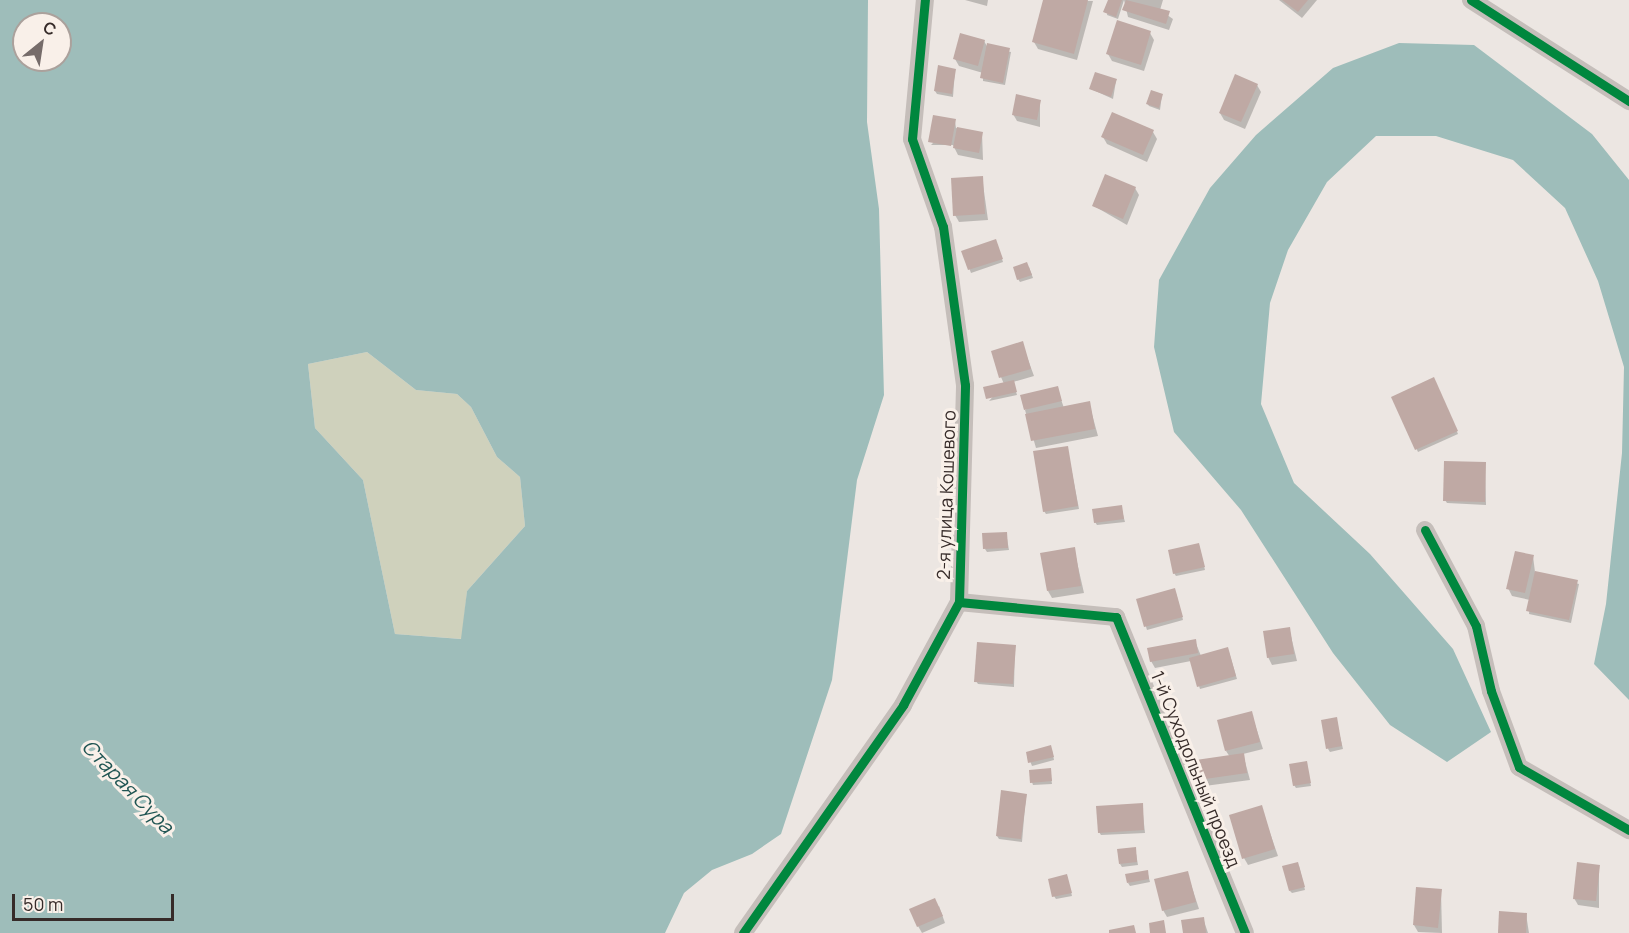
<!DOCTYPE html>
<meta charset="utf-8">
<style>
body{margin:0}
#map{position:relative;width:1629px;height:933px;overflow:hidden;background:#ece6e2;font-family:Manrope,sans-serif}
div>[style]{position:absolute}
.green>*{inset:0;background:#cfd1bc}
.water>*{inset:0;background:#9ebdba}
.shadow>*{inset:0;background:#0003}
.building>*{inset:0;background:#bfa9a4}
.street>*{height:18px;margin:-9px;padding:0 9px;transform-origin:9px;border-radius:9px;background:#c5beba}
.cycleway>*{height:9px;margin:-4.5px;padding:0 4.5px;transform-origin:4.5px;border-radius:4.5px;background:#00873e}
span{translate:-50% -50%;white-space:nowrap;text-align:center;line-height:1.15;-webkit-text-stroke:6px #f9f0e9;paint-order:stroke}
.street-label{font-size:18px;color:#362b29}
.water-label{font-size:20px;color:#205553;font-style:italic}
.north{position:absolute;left:12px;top:12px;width:60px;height:60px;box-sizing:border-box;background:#f9f0e9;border:2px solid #aba19c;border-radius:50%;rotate:30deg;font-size:16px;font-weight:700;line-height:24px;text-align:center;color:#362b29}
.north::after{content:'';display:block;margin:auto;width:21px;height:27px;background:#766c6a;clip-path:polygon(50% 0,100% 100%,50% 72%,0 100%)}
.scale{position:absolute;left:12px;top:894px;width:162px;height:27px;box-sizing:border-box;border:3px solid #362b29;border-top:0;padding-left:8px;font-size:18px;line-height:21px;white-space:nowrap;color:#362b29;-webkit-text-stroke:4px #f9f0e9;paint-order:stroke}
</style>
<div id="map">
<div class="green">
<div style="clip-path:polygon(367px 352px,416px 390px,457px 394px,471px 407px,497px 457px,520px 477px,525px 526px,467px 591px,462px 639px,395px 634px,363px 480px,315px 428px,308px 364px)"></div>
</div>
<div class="water">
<div style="clip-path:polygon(evenodd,0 0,868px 0,867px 122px,879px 209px,884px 395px,857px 480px,832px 680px,781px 834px,752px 854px,712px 870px,684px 893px,665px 933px,0 933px,0 0,24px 24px,60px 24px,60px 60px,24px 60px,24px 24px,0 0,367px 352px,416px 390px,457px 394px,471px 407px,497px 457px,520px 477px,525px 526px,467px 591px,461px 639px,395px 634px,363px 480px,315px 428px,308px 364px,367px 352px)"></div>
<div style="clip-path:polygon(1399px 43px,1474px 45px,1592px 134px,1629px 180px,1629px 700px,1594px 664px,1606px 604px,1622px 453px,1624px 367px,1598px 281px,1565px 208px,1513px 160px,1436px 136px,1376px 136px,1327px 182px,1288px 250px,1270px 303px,1261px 404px,1294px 483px,1370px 554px,1453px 649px,1491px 732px,1447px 762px,1390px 725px,1333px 653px,1241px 510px,1174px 432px,1154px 347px,1159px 280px,1210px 188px,1256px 135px,1333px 68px)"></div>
</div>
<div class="shadow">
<div style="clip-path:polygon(965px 0,988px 0,987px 6px)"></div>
<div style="clip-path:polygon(1045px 0,1093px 1px,1077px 60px,1038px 49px,1034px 42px)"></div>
<div style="clip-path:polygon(1109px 0,1163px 0,1160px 10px,1173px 19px,1169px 30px,1128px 17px,1124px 0,1118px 19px,1107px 15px)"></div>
<div style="clip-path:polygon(1279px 0,1317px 0,1302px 18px)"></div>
<div style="clip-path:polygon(1150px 33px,1154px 40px,1144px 71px,1112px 61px,1108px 54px)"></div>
<div style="clip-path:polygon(984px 41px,988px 48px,1011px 52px,1005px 85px,983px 81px,983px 73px,959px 66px,955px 59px)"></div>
<div style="clip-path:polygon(955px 70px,953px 97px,937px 94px,935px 91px)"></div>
<div style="clip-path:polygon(1116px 81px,1113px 99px,1091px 89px)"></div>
<div style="clip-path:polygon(1257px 85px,1261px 92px,1245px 129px,1224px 120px,1220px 113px)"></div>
<div style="clip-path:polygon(1162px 95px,1160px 110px,1149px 106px,1147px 103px)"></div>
<div style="clip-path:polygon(1040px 101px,1040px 127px,1017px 121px,1013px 114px)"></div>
<div style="clip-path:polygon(955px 121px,956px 128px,982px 133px,983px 160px,958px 155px,953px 145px,931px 145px)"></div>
<div style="clip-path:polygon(1153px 132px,1157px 139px,1147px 162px,1107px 144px,1103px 137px)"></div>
<div style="clip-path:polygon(982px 177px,988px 220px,959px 222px,955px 215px)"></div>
<div style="clip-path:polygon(1135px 188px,1139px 195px,1127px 225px,1094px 206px)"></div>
<div style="clip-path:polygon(997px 244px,1003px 262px,971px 273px,963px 252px)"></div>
<div style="clip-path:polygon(1029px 267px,1033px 278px,1020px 282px,1018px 279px)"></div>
<div style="clip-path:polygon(1022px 343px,1034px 376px,1013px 382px,1017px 395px,989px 401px,1004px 384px,1001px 377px)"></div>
<div style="clip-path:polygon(1435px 382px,1458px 434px,1418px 452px,1393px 397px)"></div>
<div style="clip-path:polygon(1057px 388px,1064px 408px,1089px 403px,1098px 436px,1036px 448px,1025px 410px)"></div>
<div style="clip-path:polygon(1067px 447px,1079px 509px,1046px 514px,1044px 511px)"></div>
<div style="clip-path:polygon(1485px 464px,1486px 505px,1447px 503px,1445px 500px)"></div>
<div style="clip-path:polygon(1121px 507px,1125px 522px,1097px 525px,1095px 522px)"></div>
<div style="clip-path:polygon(1006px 533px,1009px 550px,987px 552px,985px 549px)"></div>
<div style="clip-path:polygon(1199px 545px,1205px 570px,1176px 576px,1174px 573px)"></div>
<div style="clip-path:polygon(1074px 549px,1084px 593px,1052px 598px,1048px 591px)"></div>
<div style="clip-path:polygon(1533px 556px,1535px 572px,1579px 584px,1571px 623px,1529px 614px,1530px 600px,1512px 596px,1508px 588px)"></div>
<div style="clip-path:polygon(1176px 593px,1183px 620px,1147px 630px,1138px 600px)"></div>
<div style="clip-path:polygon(1289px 628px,1297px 661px,1272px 665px,1268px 657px)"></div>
<div style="clip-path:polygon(1195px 641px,1201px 656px,1229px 652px,1237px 679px,1200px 689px,1191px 661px,1155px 668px,1151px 661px)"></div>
<div style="clip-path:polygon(1015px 646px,1014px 687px,978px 684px,976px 681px)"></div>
<div style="clip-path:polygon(1251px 712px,1263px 749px,1243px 754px,1250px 780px,1197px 787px,1193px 780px,1230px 757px,1226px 751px)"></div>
<div style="clip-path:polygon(1336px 719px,1343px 749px,1330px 752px,1328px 749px)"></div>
<div style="clip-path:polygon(1052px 750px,1054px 760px,1032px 766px,1027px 753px)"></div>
<div style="clip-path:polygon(1306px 763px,1311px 786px,1296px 788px,1294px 785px)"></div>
<div style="clip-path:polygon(1050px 770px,1052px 784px,1033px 785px,1032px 782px)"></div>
<div style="clip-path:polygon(1026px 795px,1022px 842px,999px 839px,997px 836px)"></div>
<div style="clip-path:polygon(1142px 805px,1145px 833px,1101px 835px,1099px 832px)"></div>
<div style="clip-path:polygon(1261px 807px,1278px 856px,1248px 865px,1244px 858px)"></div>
<div style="clip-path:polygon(1135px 848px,1138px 865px,1122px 867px,1120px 864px)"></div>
<div style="clip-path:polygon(1299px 866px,1305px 890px,1292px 893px,1290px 891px)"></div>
<div style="clip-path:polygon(1599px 866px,1599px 908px,1578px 905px,1574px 898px)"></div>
<div style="clip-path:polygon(1147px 871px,1150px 882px,1130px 886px,1128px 883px)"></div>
<div style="clip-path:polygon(1187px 872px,1199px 909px,1167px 917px,1163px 910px)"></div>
<div style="clip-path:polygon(1067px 876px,1072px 896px,1056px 899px,1054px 896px)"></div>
<div style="clip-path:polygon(1441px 891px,1442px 933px,1418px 932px,1414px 925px)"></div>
<div style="clip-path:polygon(939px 906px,945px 923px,922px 933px,918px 926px)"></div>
<div style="clip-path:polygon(1526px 914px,1529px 933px,1499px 933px)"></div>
<div style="clip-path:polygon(1203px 918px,1208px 933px,1185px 933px)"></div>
</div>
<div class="building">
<div style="clip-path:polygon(1043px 0,1088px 0,1074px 54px,1032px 42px)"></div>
<div style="clip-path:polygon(1108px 0,1122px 0,1116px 17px,1103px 12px)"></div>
<div style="clip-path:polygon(1126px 0,1170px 11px,1166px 24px,1122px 10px)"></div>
<div style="clip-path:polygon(1282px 0,1308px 0,1298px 12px)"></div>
<div style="clip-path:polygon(1117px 20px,1151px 31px,1141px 65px,1106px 54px)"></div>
<div style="clip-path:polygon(960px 33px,985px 40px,978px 66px,953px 59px)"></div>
<div style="clip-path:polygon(987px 43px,1010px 48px,1003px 83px,980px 78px)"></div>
<div style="clip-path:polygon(938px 65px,956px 69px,952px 94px,934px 91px)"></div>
<div style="clip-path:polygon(1095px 72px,1117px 79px,1111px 97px,1089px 89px)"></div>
<div style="clip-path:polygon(1235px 74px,1258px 84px,1241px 122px,1219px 113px)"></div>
<div style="clip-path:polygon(1151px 90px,1163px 94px,1159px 108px,1146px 104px)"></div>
<div style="clip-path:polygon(1016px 94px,1041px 100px,1037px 120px,1012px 115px)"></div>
<div style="clip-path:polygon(1112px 112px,1154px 130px,1143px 155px,1101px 137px)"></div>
<div style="clip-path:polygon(933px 115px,956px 119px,951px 146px,928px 142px)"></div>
<div style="clip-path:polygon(957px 127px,983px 132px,979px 153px,953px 148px)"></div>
<div style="clip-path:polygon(1105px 174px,1136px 187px,1123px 219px,1092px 206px)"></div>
<div style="clip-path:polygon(983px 176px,985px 214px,953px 216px,951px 178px)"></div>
<div style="clip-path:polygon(996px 239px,1003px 259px,968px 270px,961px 251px)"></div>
<div style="clip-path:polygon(1027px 262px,1032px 275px,1017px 280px,1013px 267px)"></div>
<div style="clip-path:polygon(1023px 341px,1031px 369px,999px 378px,991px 351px)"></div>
<div style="clip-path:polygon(1434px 377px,1458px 431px,1415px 450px,1391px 397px)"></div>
<div style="clip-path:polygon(1014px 380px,1017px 392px,986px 399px,983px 387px)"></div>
<div style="clip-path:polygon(1058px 386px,1062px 401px,1024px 410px,1020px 395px)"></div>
<div style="clip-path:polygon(1090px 401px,1095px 429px,1031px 441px,1025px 414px)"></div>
<div style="clip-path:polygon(1068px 446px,1078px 506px,1043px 512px,1033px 451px)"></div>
<div style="clip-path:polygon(1444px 461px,1486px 462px,1485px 502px,1443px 501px)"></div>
<div style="clip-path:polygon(1122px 505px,1124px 519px,1094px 523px,1092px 509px)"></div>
<div style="clip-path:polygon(1007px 532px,1008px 548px,983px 549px,982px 533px)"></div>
<div style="clip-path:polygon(1199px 543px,1205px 567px,1173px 574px,1168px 550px)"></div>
<div style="clip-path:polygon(1075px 547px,1081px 586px,1047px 591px,1040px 553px)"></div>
<div style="clip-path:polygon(1515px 551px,1534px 555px,1525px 593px,1506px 589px)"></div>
<div style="clip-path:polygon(1535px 571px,1578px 580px,1569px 620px,1526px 611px)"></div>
<div style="clip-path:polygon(1175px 588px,1183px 617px,1144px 627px,1136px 599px)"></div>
<div style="clip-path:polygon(1290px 627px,1294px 654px,1267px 658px,1263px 631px)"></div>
<div style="clip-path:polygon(1196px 639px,1198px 653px,1150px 662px,1147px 648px)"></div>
<div style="clip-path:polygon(977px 642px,1016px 645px,1013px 684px,974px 682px)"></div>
<div style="clip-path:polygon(1228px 647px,1236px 676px,1197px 687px,1189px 658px)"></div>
<div style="clip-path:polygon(1252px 711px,1260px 742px,1225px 751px,1217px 720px)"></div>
<div style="clip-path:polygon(1337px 717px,1342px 746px,1326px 749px,1321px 720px)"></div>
<div style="clip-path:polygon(1051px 745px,1054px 757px,1028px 763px,1026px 752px)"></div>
<div style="clip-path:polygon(1244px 753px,1247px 773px,1191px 781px,1189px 761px)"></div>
<div style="clip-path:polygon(1307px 761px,1311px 783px,1293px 786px,1289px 764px)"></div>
<div style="clip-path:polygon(1051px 768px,1052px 781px,1030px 783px,1029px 770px)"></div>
<div style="clip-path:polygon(1001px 790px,1027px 794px,1021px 839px,996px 836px)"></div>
<div style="clip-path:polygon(1143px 803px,1144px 830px,1098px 833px,1096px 806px)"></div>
<div style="clip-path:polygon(1262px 805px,1275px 849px,1242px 859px,1229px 815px)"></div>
<div style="clip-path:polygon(1136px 847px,1137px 862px,1119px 864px,1117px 849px)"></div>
<div style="clip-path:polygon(1298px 862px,1305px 887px,1289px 891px,1282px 866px)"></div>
<div style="clip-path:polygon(1577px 862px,1600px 865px,1596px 901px,1573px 899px)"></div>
<div style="clip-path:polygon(1148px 870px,1149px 879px,1127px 883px,1125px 874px)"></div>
<div style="clip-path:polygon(1188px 871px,1196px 902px,1162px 911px,1154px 879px)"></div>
<div style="clip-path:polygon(1067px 874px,1072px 893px,1052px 897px,1048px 879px)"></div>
<div style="clip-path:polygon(1416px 887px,1442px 889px,1438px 928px,1413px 925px)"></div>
<div style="clip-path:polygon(935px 898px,943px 916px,917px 927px,909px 909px)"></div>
<div style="clip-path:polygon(1499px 911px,1527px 913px,1526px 933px,1498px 933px)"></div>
<div style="clip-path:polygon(1204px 917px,1206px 933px,1183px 933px,1181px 920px)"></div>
<div style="clip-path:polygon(1164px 920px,1166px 933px,1150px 933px,1149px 923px)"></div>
<div style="clip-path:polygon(1134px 925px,1136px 933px,1109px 933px,1109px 930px)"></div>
</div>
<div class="street">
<div style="left:1471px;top:0;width:188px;rotate:32.6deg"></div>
<div style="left:1425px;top:530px;width:109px;rotate:62deg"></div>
<div style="left:1476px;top:626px;width:67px;rotate:77deg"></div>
<div style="left:1491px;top:691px;width:81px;rotate:69.8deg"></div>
<div style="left:1519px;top:767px;width:127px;rotate:29.8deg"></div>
<div style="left:959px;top:602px;width:158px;rotate:5.5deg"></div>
<div style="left:1116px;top:617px;width:341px;rotate:67.8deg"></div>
<div style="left:743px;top:933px;width:279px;rotate:-54.9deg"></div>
<div style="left:903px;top:705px;width:117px;rotate:-61.5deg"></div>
<div style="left:959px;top:602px;width:217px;rotate:-88.4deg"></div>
<div style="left:965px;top:385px;width:160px;rotate:-97.9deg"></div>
<div style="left:943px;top:227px;width:93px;rotate:-109.4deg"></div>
<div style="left:912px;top:139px;width:140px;rotate:-84.7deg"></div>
</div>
<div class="cycleway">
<div style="left:1471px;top:0;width:188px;rotate:32.6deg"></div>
<div style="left:1425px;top:530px;width:109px;rotate:62deg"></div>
<div style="left:1476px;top:626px;width:67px;rotate:77deg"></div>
<div style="left:1491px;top:691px;width:81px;rotate:69.8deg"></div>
<div style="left:1519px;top:767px;width:127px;rotate:29.8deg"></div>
<div style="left:959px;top:602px;width:158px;rotate:5.5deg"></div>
<div style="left:1116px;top:617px;width:341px;rotate:67.8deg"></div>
<div style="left:743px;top:933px;width:279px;rotate:-54.9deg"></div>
<div style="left:903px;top:705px;width:117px;rotate:-61.5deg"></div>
<div style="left:959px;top:602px;width:217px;rotate:-88.4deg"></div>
<div style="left:965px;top:385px;width:160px;rotate:-97.9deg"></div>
<div style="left:943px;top:227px;width:93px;rotate:-109.4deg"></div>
<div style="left:912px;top:139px;width:140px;rotate:-84.7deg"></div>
</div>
<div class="street-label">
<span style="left:946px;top:495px;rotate:-88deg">2-я улица Кошевого</span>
<span style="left:1196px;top:769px;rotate:68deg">1-й Суходольный проезд</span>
</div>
<div class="water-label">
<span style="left:128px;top:786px;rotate:46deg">Старая Сура</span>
</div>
<div class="north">С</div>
<div class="scale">50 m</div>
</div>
